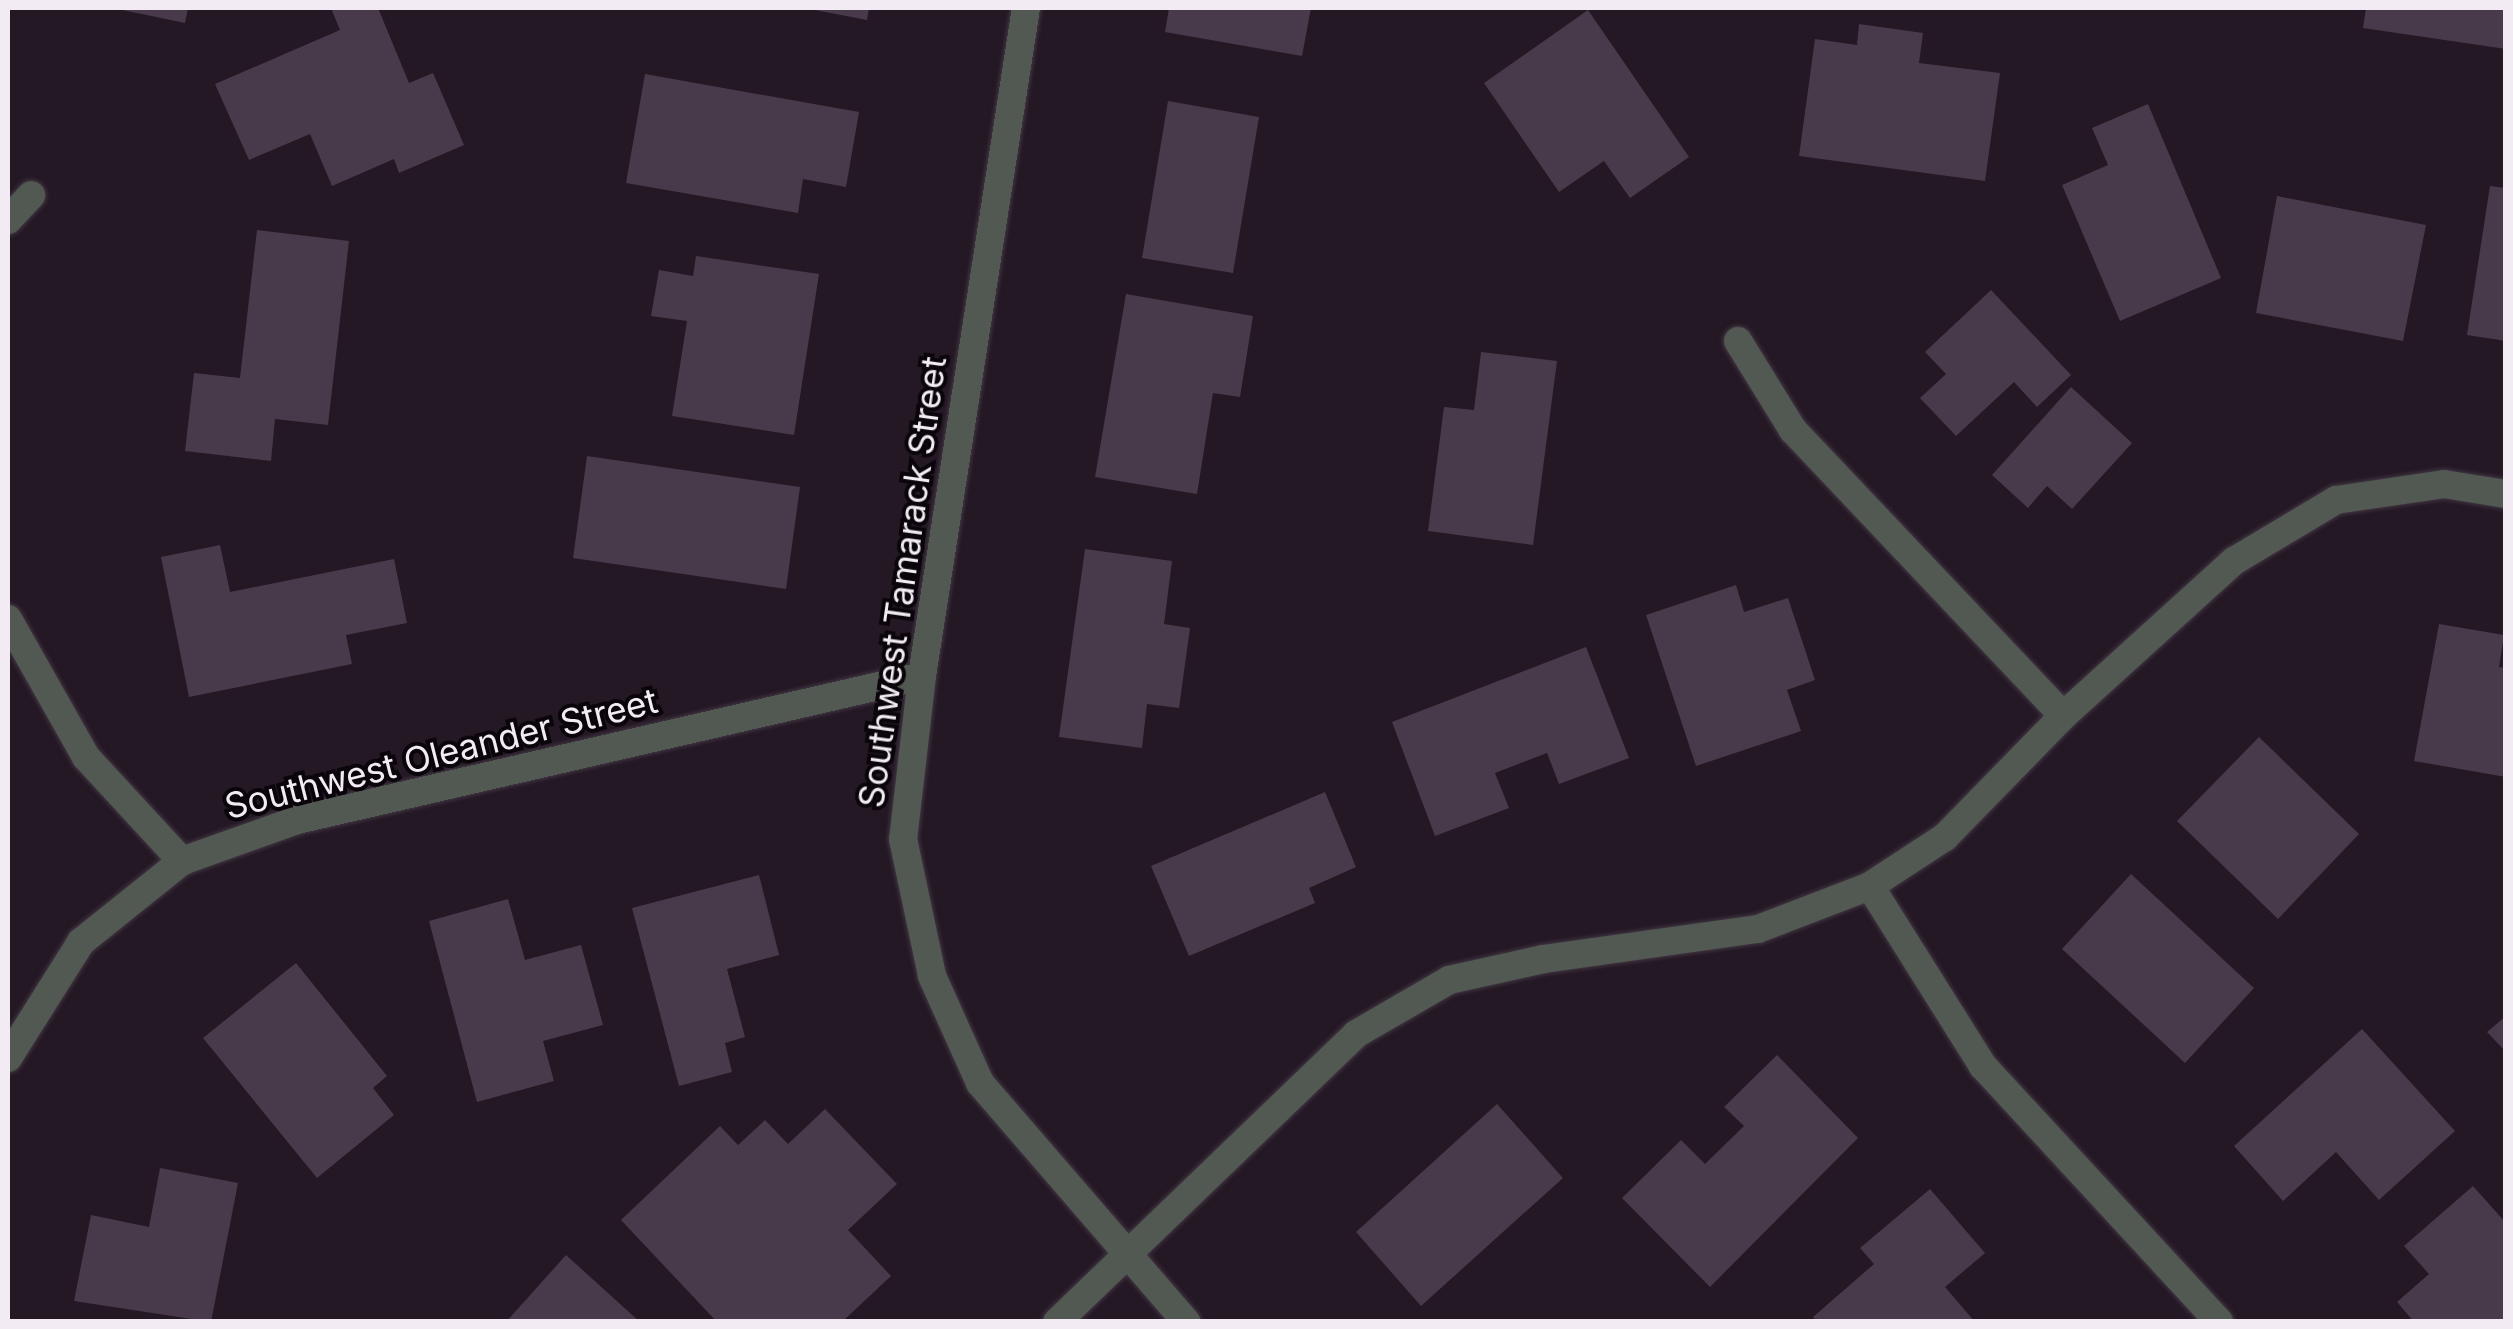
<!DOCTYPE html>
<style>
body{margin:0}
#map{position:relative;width:2513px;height:1329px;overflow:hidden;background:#241825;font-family:Inter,sans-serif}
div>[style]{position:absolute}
.building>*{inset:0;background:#483a4a}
.roads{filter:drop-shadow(0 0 2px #413642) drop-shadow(0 0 2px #413642)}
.minor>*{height:28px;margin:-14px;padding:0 14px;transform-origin:14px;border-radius:14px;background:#525952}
span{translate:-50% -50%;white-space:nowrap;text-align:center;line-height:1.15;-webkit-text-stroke:8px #0a050b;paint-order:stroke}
.street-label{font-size:35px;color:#f3ebf4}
.frame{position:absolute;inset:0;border:10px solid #f3ebf4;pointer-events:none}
</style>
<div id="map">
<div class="building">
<div style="clip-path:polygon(113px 8px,188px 8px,185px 23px)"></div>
<div style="clip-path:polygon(331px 8px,378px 8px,409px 83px,433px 73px,464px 145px,399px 173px,394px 159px,332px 186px,310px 134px,249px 160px,215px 84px,340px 30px)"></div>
<div style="clip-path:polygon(805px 8px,869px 8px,867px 20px)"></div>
<div style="clip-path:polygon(1169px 8px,1311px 8px,1302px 56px,1165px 32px)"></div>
<div style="clip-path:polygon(2366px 8px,2506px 8px,2506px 49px,2363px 28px)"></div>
<div style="clip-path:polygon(1588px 10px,1689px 157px,1630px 198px,1604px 161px,1559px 192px,1484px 83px)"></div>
<div style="clip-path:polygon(1859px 24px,1923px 33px,1919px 63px,2000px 73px,1985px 181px,1799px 156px,1815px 39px,1857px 45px)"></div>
<div style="clip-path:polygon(645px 74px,859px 112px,846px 187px,803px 179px,798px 213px,626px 183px)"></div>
<div style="clip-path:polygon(1168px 101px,1259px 117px,1233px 273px,1142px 258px)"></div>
<div style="clip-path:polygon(2148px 104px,2221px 278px,2120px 321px,2062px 185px,2108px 165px,2092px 128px)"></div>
<div style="clip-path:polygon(2490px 186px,2506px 188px,2506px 341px,2467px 335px)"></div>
<div style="clip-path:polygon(2277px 196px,2426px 225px,2403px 341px,2256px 313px)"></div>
<div style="clip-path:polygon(257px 230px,349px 241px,328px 425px,275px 419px,271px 461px,185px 451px,194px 373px,240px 378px)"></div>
<div style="clip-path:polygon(696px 256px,819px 274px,794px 435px,672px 416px,687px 321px,651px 316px,659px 270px,693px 276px)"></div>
<div style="clip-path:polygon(1991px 290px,2071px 375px,2037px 407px,2014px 382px,1956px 436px,1920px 398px,1946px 374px,1925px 352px)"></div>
<div style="clip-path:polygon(1126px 294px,1253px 316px,1240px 397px,1213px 393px,1197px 494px,1095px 477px)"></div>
<div style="clip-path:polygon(1481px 352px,1557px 361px,1533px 545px,1428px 531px,1444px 407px,1474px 410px)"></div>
<div style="clip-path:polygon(2071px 387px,2132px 443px,2072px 509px,2047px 486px,2028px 508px,1992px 475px)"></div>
<div style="clip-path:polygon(587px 456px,800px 487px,786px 589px,573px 558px)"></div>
<div style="clip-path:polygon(220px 545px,230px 592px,394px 559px,407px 623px,346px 635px,352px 664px,189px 697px,161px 557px)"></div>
<div style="clip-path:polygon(1085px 549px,1172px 561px,1164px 624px,1190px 628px,1179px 708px,1147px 704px,1142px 748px,1059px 737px)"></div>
<div style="clip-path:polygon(1736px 585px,1744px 612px,1788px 598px,1815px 680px,1787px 690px,1801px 731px,1696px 766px,1646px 615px)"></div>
<div style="clip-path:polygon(2439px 624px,2504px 635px,2499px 667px,2506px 668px,2506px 777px,2414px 761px)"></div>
<div style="clip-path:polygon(1586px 647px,1629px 758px,1559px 784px,1547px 753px,1495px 773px,1509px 808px,1435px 836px,1392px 722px)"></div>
<div style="clip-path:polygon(2259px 737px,2359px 834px,2278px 919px,2177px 821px)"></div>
<div style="clip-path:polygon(1325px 792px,1356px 867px,1309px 888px,1315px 903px,1189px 956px,1151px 866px)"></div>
<div style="clip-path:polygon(2131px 874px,2254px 988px,2185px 1063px,2062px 949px)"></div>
<div style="clip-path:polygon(759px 875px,779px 955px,727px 969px,745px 1037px,725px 1043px,732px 1072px,679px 1086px,632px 908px)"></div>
<div style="clip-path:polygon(508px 899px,525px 960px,581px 945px,603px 1025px,543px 1041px,554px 1081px,477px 1102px,429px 921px)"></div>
<div style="clip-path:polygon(296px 963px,387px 1076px,373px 1088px,394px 1115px,317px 1178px,203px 1038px)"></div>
<div style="clip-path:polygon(2506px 1016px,2506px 1052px,2487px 1032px)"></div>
<div style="clip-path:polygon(2362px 1029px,2455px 1131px,2379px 1200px,2336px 1152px,2283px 1201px,2234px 1146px)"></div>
<div style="clip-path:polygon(1777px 1055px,1858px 1138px,1710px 1287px,1622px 1198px,1681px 1140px,1705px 1164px,1744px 1126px,1724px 1107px)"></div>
<div style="clip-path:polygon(1497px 1104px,1563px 1178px,1421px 1306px,1356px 1232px)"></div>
<div style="clip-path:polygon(825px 1109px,897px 1184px,848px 1230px,891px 1276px,843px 1321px,717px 1322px,621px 1220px,720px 1126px,738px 1145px,765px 1120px,788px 1144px)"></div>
<div style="clip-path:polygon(160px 1168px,238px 1183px,211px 1322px,74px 1301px,91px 1215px,149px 1227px)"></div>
<div style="clip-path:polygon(2473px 1186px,2506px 1223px,2506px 1322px,2414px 1322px,2397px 1302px,2429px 1274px,2404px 1246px)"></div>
<div style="clip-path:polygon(1930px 1189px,1985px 1253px,1945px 1287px,1975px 1322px,1817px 1322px,1813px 1317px,1874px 1264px,1860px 1248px)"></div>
<div style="clip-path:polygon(566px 1255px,640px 1322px,506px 1322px)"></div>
</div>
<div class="roads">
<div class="minor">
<div style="left:1026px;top:8px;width:676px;rotate:98.85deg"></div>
<div style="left:922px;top:676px;width:164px;rotate:96.6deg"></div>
<div style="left:903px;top:839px;width:140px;rotate:78deg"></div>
<div style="left:932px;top:976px;width:117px;rotate:65.8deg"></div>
<div style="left:980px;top:1083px;width:316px;rotate:49.2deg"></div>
<div style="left:8px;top:220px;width:34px;rotate:-47deg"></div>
<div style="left:1738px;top:341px;width:105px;rotate:58.3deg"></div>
<div style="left:1793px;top:430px;width:393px;rotate:46.6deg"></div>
<div style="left:8px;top:619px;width:159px;rotate:60.5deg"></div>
<div style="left:86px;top:757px;width:142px;rotate:47.3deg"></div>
<div style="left:1870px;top:886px;width:213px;rotate:57.9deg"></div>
<div style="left:1983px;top:1066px;width:348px;rotate:47.3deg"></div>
<div style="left:8px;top:1058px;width:137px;rotate:-57.8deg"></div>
<div style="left:81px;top:942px;width:129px;rotate:-38.7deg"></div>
<div style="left:182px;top:861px;width:122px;rotate:-19.6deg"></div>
<div style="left:297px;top:820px;width:641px;rotate:-12.97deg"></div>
<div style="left:1057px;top:1322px;width:415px;rotate:-43.9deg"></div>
<div style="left:1356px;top:1034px;width:108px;rotate:-30.1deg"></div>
<div style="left:1449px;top:980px;width:97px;rotate:-12.5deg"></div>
<div style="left:1544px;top:959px;width:216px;rotate:-8deg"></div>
<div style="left:1758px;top:929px;width:120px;rotate:-21deg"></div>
<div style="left:1870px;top:886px;width:90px;rotate:-33.2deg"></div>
<div style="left:1945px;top:837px;width:169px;rotate:-45.7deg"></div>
<div style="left:2063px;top:716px;width:231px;rotate:-42.2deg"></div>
<div style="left:2234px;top:561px;width:119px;rotate:-30.9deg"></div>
<div style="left:2336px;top:500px;width:109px;rotate:-8.4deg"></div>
<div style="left:2444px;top:484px;width:63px;rotate:9.2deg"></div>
</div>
</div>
<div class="street-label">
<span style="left:902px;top:582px;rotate:-82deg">Southwest Tamarack Street</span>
<span style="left:441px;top:753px;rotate:-14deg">Southwest Oleander Street</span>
</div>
<div class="frame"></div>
</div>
